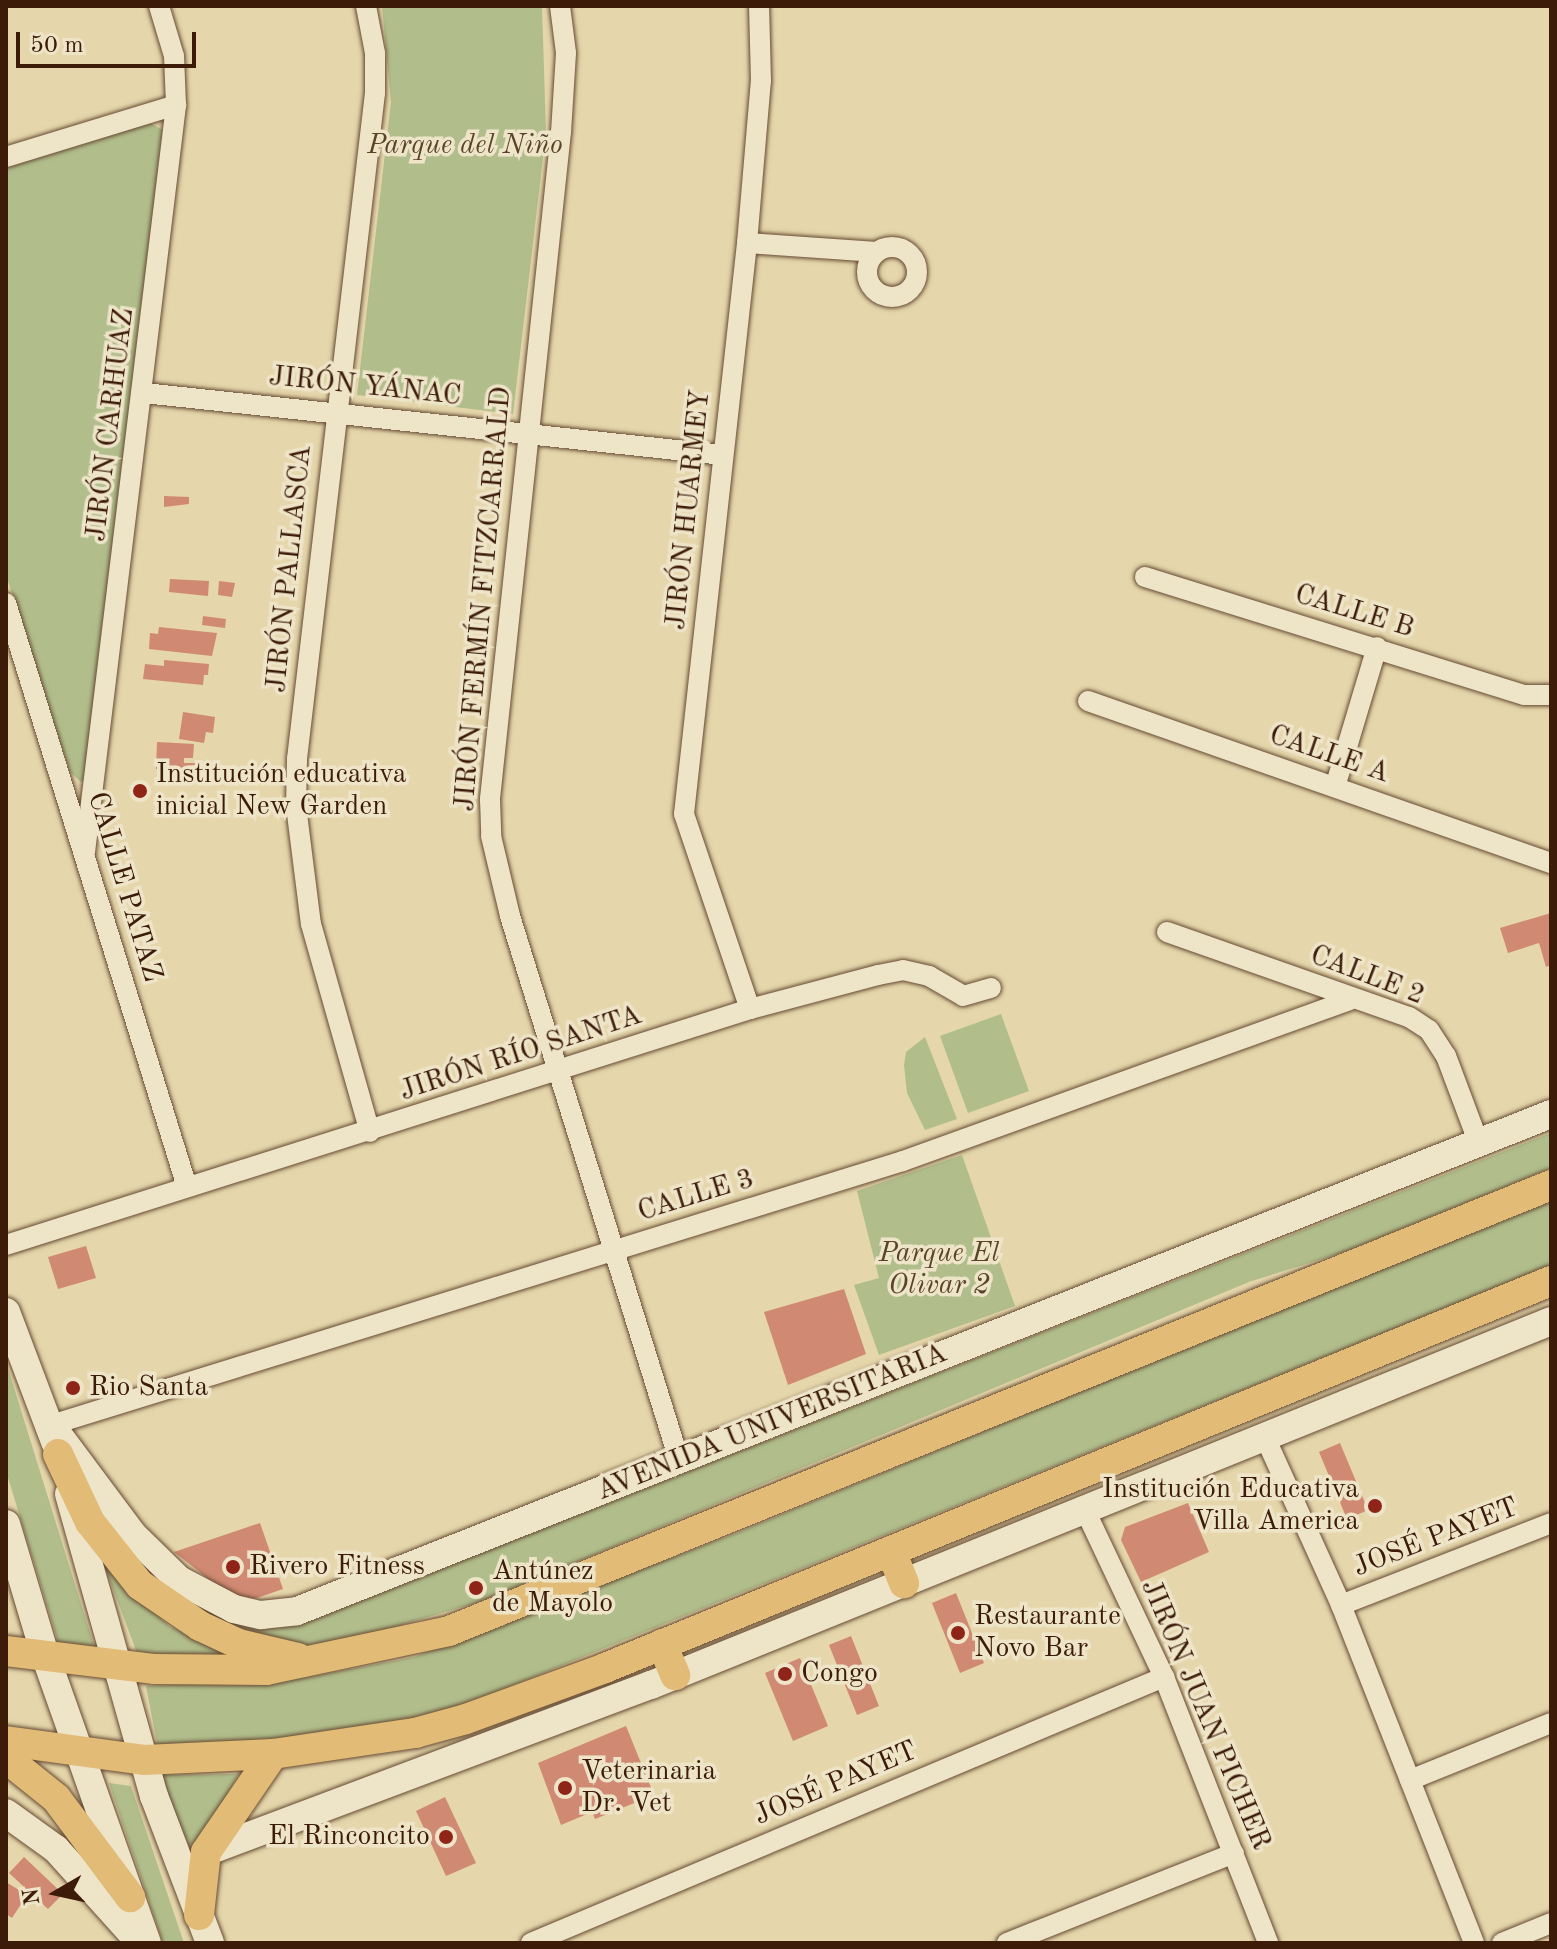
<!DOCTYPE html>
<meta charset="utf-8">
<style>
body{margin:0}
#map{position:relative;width:1557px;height:1949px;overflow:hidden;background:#e5d6ab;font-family:"Old Standard TT",serif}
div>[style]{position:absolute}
.green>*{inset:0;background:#b1be8c}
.building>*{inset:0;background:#d08973}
.roads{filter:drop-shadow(0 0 2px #664a32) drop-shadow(0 0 2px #664a32)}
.street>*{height:20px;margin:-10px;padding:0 10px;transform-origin:10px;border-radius:10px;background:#eee4c8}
.street>.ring{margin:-10px;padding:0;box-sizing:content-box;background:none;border:20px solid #eee4c8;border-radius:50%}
.secondary>*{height:28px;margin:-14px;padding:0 14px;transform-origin:14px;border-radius:14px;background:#eee4c8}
.primary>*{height:30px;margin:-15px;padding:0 15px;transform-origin:15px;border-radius:15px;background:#e2bb76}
.dots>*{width:22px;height:22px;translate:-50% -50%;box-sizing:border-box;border:4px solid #eee4c8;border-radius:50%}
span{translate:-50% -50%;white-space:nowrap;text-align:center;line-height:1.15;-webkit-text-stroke:7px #eee4c8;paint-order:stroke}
.park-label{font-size:28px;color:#59442a;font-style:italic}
.street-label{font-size:28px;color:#3c1b09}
.poi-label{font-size:28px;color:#3c1b09}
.left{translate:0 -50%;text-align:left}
.right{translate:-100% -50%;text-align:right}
.frame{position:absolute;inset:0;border:8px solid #3c1b09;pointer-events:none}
.north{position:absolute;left:16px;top:1853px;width:80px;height:80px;-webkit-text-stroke:6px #eee4c8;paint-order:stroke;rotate:261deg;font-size:22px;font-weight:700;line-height:32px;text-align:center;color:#3c1b09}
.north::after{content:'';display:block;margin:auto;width:28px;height:36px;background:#3c1b09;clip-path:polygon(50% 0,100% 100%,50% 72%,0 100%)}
.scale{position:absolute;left:16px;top:32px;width:180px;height:36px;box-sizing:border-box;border:4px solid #3c1b09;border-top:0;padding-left:10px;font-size:24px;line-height:28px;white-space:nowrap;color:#3c1b09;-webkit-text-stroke:6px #eee4c8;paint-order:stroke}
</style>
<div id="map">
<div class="green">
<div style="clip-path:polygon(382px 6px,542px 6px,546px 132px,513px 414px,357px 395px,391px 102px)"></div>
<div style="clip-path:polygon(150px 123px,163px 130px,89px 775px,81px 782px,70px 772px,6px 575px,6px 168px)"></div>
<div style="clip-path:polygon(1001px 1014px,1029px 1091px,968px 1113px,940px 1036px)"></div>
<div style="clip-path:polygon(925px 1037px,957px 1119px,925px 1130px,907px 1093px,904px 1065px,906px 1052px)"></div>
<div style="clip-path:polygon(1551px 1133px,1551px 1168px,1344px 1252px,1249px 1282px,482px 1601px,348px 1641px,301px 1647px,236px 1630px,199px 1611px,201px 1603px,340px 1608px)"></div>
<div style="clip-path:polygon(962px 1155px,1015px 1306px,879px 1355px,854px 1285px,879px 1278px,857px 1191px)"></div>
<div style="clip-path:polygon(1551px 1198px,1551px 1265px,506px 1688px,419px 1720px,311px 1738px,158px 1748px,146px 1686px,298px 1679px,414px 1657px,737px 1533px)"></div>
<div style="clip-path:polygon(6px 1362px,96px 1652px,60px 1648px,6px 1471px)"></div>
<div style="clip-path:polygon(97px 1546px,120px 1578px,169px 1626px,235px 1656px,137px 1653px)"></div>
<div style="clip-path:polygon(239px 1774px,201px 1839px,186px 1847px,158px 1775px)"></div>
<div style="clip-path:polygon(109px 1783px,131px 1786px,184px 1943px,163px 1943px)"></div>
</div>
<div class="building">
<div style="clip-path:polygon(164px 496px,189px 497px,189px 504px,164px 507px)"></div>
<div style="clip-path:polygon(170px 579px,209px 581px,208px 596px,169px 592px)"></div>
<div style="clip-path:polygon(219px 581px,235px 583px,232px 597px,218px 595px)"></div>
<div style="clip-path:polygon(203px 616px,226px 619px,225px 628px,202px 625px)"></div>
<div style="clip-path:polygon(159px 627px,217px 633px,212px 656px,149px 649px,150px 633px,158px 634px)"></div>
<div style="clip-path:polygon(164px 660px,209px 664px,208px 675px,204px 675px,203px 685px,143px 679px,145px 664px,164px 666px)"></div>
<div style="clip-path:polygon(183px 712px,215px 717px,213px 733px,206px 732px,204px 743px,179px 739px)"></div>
<div style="clip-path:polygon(157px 742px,194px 744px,193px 758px,184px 758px,184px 763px,196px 763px,196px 770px,156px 769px)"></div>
<div style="clip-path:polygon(1551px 913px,1551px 965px,1546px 967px,1539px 943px,1508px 953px,1500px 928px)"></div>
<div style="clip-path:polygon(86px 1246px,96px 1278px,58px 1289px,48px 1257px)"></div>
<div style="clip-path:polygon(844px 1289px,866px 1354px,788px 1385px,764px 1312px)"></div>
<div style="clip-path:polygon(1340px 1443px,1368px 1510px,1347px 1519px,1319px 1452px)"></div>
<div style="clip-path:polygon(1188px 1503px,1209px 1552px,1141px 1582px,1121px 1540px,1125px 1527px)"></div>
<div style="clip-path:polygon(260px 1523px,283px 1589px,257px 1598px,234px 1599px,174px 1552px)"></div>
<div style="clip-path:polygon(956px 1593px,984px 1663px,960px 1673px,932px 1603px)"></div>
<div style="clip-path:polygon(851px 1636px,879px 1706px,857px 1715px,829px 1645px)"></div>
<div style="clip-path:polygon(800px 1658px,828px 1726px,793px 1741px,765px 1673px)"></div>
<div style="clip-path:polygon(626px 1726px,654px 1795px,595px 1819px,592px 1812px,561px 1825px,538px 1763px)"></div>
<div style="clip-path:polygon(445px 1797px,476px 1863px,446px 1876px,416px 1811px)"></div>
<div style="clip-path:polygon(24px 1857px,63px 1894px,48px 1909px,9px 1873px)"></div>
<div style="clip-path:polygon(6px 1882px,27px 1895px,12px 1918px,6px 1914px)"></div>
</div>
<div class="roads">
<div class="street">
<div style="left:366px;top:6px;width:48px;rotate:79.2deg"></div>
<div style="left:375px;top:53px;width:40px;rotate:90deg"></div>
<div style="left:375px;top:93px;width:671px;rotate:96.68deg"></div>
<div style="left:297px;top:759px;width:47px;rotate:91.2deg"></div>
<div style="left:296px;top:806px;width:119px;rotate:82.8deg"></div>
<div style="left:311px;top:924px;width:216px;rotate:74.2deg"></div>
<div style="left:560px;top:6px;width:47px;rotate:82.7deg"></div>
<div style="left:566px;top:53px;width:79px;rotate:93.6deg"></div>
<div style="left:561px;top:132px;width:671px;rotate:96.08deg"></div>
<div style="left:490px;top:799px;width:37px;rotate:88deg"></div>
<div style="left:491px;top:836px;width:82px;rotate:76.6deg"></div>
<div style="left:510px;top:916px;width:570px;rotate:72.74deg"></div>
<div style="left:6px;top:157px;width:178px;rotate:-17deg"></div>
<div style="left:747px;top:243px;width:130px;rotate:4deg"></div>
<div class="ring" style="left:867px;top:247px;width:30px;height:30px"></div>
<div style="left:144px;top:393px;width:582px;rotate:6.11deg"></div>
<div style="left:1145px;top:577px;width:397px;rotate:17.3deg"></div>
<div style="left:1524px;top:695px;width:27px"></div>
<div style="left:6px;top:603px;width:611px;rotate:72.78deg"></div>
<div style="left:1088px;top:701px;width:491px;rotate:19.3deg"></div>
<div style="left:1335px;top:787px;width:146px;rotate:-73.3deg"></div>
<div style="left:85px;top:852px;width:753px;rotate:-83.05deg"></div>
<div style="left:176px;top:105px;width:49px;rotate:-92.3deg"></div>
<div style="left:174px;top:56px;width:52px;rotate:-106.7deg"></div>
<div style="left:1167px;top:932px;width:256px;rotate:19.4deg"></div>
<div style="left:1409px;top:1017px;width:24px;rotate:33deg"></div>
<div style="left:1429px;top:1030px;width:31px;rotate:57deg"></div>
<div style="left:1446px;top:1056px;width:94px;rotate:69.4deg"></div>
<div style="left:750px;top:1009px;width:206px;rotate:-108.7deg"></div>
<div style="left:684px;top:814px;width:574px;rotate:-83.7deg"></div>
<div style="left:747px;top:243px;width:163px;rotate:-85.1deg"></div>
<div style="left:761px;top:81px;width:75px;rotate:-91.5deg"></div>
<div style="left:6px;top:1245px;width:781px;rotate:-17.6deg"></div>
<div style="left:750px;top:1009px;width:132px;rotate:-14.9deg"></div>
<div style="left:878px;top:975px;width:25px;rotate:-11deg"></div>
<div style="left:903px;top:970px;width:27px;rotate:13deg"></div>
<div style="left:929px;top:976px;width:39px;rotate:30deg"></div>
<div style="left:963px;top:996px;width:29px;rotate:-16deg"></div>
<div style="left:51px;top:1425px;width:892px;rotate:-17.22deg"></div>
<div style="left:903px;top:1161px;width:475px;rotate:-19.8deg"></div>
<div style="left:1264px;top:1435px;width:187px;rotate:65.6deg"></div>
<div style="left:1341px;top:1605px;width:363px;rotate:68.5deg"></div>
<div style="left:1085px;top:1510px;width:185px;rotate:64.7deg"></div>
<div style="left:1164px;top:1677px;width:286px;rotate:68.6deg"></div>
<div style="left:1341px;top:1605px;width:225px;rotate:-21.3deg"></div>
<div style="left:1410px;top:1780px;width:152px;rotate:-22deg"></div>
<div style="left:531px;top:1943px;width:687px;rotate:-22.79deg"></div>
<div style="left:1007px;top:1943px;width:244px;rotate:-21.6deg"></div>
<div style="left:1502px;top:1943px;width:53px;rotate:-22.2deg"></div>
</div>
<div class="secondary">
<div style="left:6px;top:1312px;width:139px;rotate:69.3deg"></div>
<div style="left:51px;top:1425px;width:137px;rotate:53.3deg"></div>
<div style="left:133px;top:1535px;width:64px;rotate:44.4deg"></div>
<div style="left:179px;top:1580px;width:62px;rotate:27.8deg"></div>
<div style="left:234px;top:1609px;width:28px;rotate:13deg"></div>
<div style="left:261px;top:1615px;width:36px;rotate:-6deg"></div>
<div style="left:297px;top:1611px;width:1349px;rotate:-21.62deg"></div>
<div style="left:69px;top:1494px;width:314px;rotate:74.3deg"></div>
<div style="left:154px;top:1796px;width:157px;rotate:69.1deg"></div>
<div style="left:6px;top:1524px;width:140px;rotate:73.4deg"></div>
<div style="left:46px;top:1658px;width:302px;rotate:70.5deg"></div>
<div style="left:6px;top:1813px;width:62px;rotate:35.8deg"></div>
<div style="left:56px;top:1849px;width:121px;rotate:48deg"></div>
<div style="left:206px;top:1852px;width:475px;rotate:-20.6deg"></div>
<div style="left:651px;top:1685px;width:971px;rotate:-22.02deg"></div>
</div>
<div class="primary">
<div style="left:58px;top:1454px;width:75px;rotate:64.8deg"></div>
<div style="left:90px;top:1522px;width:80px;rotate:51.6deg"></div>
<div style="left:140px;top:1585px;width:73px;rotate:34.3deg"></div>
<div style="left:200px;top:1626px;width:43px;rotate:24.8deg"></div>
<div style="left:239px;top:1644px;width:61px;rotate:13.3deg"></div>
<div style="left:891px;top:1551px;width:35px;rotate:68deg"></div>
<div style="left:662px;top:1644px;width:34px;rotate:67deg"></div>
<div style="left:6px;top:1651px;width:150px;rotate:6.9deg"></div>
<div style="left:155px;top:1669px;width:111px;rotate:0.5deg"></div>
<div style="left:266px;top:1670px;width:187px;rotate:-12deg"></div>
<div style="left:449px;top:1631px;width:1189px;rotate:-22.03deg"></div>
<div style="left:6px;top:1741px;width:139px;rotate:7.8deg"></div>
<div style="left:144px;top:1760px;width:129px;rotate:-2.7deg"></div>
<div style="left:273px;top:1754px;width:144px;rotate:-8.4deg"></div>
<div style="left:415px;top:1733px;width:53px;rotate:-15.4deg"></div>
<div style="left:466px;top:1719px;width:148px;rotate:-20.1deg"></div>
<div style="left:605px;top:1668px;width:1022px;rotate:-22.25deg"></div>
<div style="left:6px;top:1758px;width:64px;rotate:38.7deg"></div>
<div style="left:56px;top:1798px;width:124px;rotate:53.2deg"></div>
<div style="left:199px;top:1915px;width:63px;rotate:-83.7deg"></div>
<div style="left:206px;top:1852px;width:119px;rotate:-55.6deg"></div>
</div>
</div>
<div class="dots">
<div style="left:140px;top:791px;background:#8f2418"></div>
<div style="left:73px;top:1388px;background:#8f2418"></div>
<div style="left:1375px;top:1506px;background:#8f2418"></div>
<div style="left:233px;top:1567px;background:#8f2418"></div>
<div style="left:476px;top:1588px;background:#8f2418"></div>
<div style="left:958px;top:1633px;background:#8f2418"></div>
<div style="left:785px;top:1674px;background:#8f2418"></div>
<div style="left:565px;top:1788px;background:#8f2418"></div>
<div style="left:446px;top:1837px;background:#8f2418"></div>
</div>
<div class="park-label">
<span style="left:465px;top:146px">Parque del Niño</span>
<span style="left:939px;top:1270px">Parque El<br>Olivar 2</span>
</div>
<div class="street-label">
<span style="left:365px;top:387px;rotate:6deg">JIRÓN YÁNAC</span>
<span style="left:111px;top:425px;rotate:-83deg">JIRÓN CARHUAZ</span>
<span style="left:689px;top:510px;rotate:-84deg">JIRÓN HUARMEY</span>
<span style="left:290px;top:569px;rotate:-84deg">JIRÓN PALLASCA</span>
<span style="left:484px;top:599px;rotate:-85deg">JIRÓN FERMÍN FITZCARRALD</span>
<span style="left:1354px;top:612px;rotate:17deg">CALLE B</span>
<span style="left:1329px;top:755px;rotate:19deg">CALLE A</span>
<span style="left:124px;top:887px;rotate:73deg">CALLE PATAZ</span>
<span style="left:1367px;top:976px;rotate:21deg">CALLE 2</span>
<span style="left:521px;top:1054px;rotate:-18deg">JIRÓN RÍO SANTA</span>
<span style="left:696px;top:1196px;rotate:-17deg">CALLE 3</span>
<span style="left:772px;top:1423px;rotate:-22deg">AVENIDA UNIVERSITARIA</span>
<span style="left:1436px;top:1538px;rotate:-21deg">JOSÉ PAYET</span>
<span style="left:1205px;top:1715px;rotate:67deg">JIRÓN JUAN PICHER</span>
<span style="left:836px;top:1784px;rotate:-23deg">JOSÉ PAYET</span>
</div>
<div class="poi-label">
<span class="left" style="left:156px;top:791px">Institución educativa<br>inicial New Garden</span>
<span class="left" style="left:89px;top:1388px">Rio Santa</span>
<span class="right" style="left:1359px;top:1506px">Institución Educativa<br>Villa America</span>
<span class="left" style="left:249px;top:1567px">Rivero Fitness</span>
<span class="left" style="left:492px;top:1588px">Antúnez<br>de Mayolo</span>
<span class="left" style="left:974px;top:1633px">Restaurante<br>Novo Bar</span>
<span class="left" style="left:801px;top:1674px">Congo</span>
<span class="left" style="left:581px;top:1788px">Veterinaria<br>Dr. Vet</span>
<span class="right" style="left:430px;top:1837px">El Rinconcito</span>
</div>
<div class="frame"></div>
<div class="north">N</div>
<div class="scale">50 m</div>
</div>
